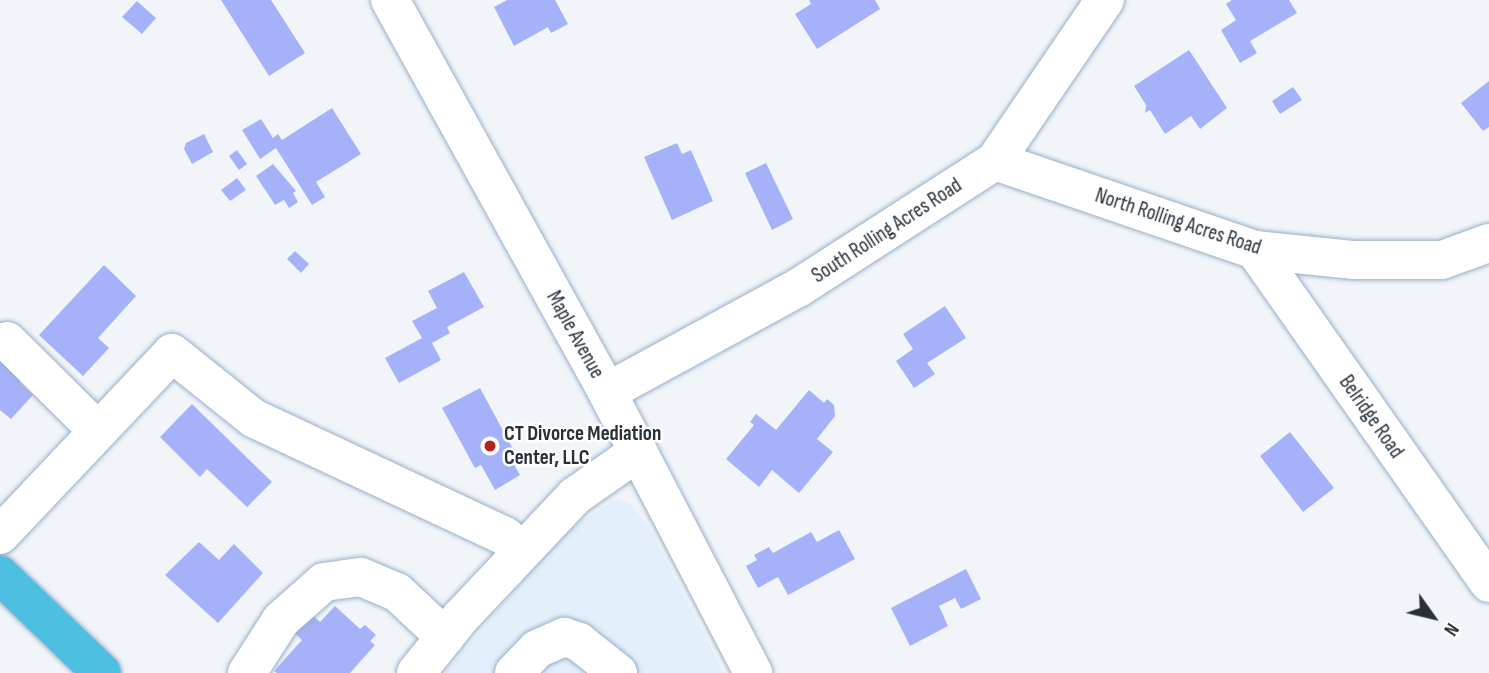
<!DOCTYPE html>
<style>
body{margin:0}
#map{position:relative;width:1489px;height:673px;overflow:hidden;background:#f1f5fa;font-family:"Sofia Sans Condensed",sans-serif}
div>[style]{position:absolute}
.built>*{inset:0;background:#e3effb}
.building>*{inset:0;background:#a5b2f9}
.roads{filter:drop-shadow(0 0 2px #98afc6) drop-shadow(0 0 2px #98afc6)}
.minor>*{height:38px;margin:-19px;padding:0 19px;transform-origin:19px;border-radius:19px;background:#fff}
.highway>*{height:38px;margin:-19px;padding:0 19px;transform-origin:19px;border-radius:19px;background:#4dc0e1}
.dots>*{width:19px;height:19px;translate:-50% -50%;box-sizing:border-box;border:4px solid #fff;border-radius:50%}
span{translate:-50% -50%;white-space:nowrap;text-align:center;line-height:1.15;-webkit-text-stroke:5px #fff;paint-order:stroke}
.street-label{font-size:21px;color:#28313a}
.poi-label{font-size:21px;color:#28313a;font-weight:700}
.left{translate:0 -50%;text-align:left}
.north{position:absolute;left:1398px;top:582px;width:70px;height:70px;-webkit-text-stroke:5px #fff;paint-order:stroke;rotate:124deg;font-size:19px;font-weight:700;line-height:28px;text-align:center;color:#28313a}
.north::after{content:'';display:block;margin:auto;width:24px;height:32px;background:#28313a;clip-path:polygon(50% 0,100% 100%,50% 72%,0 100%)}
</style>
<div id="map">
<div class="built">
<div style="clip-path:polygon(616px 499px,631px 504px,649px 527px,724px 673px,445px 673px,562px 534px)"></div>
</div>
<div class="building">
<div style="clip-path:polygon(221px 0,271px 0,305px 53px,269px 76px)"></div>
<div style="clip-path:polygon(507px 0,555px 0,568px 24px,551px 33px,548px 27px,514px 46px,494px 7px)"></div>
<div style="clip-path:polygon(809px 0,875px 0,880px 9px,817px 49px,795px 14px,811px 4px)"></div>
<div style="clip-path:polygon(1232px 0,1289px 0,1297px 13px,1250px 41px,1257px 53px,1240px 63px,1221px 30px,1236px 20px,1226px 4px)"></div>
<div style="clip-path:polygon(137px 1px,156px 18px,142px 34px,122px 17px)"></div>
<div style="clip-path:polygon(1189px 50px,1227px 108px,1200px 129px,1191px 116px,1165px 134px,1150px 110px,1145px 113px,1146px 105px,1134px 86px)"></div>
<div style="clip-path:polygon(1489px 81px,1489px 127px,1483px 131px,1461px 103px)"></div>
<div style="clip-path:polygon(1293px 87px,1302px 100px,1280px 114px,1272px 101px)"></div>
<div style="clip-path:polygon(332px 108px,361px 154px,316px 182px,325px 197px,312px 205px,276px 148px,260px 159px,242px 130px,261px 119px,273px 138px,278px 134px,282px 140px)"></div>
<div style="clip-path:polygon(204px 134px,213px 152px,192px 164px,184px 149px,186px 143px)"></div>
<div style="clip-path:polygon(677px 143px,682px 154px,691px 150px,713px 201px,672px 220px,644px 157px)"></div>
<div style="clip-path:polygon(237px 150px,247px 164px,239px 170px,229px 156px)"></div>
<div style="clip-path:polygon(766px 163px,793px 219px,772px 230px,745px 173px)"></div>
<div style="clip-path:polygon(273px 164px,296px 191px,293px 193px,298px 202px,289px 208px,284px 200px,275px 205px,256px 176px)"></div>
<div style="clip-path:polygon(237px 178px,246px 190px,230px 201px,221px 190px)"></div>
<div style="clip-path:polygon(295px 251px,309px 264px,301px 273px,287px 259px)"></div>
<div style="clip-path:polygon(104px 265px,136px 296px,98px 338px,109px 348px,83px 376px,39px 335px)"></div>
<div style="clip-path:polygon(464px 272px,484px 307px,447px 327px,450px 333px,432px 343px,441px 360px,399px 383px,385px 358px,422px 338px,412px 321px,437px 308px,428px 291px)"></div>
<div style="clip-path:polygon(945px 306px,966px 338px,927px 363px,935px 374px,914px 388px,896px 361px,913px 349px,903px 334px)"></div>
<div style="clip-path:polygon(0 358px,21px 377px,20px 383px,33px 395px,11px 419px,0 410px)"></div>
<div style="clip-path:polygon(480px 388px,513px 449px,507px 452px,520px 475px,495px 490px,481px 465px,475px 468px,442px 408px)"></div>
<div style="clip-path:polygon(809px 390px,824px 403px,827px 399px,834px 405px,835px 416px,817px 439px,833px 452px,799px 493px,772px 470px,759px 487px,726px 459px,754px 425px,750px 422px,756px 414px,776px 430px)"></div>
<div style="clip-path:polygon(192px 404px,272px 482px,247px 507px,207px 469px,200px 477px,160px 437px)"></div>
<div style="clip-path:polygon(1290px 432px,1334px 488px,1303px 512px,1260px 456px)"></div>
<div style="clip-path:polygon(839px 530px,855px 559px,788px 595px,778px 577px,758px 588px,746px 566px,757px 560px,754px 555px,769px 547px,773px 553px,811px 532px,817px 542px)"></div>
<div style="clip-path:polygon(199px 542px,219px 560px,234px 544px,263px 573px,218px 623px,165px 575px)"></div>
<div style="clip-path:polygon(966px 569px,981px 599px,961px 609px,955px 598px,939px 606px,948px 626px,910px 646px,891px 608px)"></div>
<div style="clip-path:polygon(335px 606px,360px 629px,365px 625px,376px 635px,370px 641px,375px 645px,350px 673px,277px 673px,274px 671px,302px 640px,288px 627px,305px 608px,320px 622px)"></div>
</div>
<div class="roads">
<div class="minor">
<div style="left:390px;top:0;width:448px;rotate:61deg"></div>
<div style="left:607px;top:392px;width:317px;rotate:62.5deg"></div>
<div style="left:995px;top:161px;width:275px;rotate:18.9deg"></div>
<div style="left:1255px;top:250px;width:100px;rotate:5.8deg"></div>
<div style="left:1354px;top:260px;width:88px"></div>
<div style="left:1442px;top:260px;width:50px;rotate:-19.9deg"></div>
<div style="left:1255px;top:250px;width:407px;rotate:54.9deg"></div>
<div style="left:7px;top:341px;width:128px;rotate:44.7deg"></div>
<div style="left:607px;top:392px;width:217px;rotate:-28.6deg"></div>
<div style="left:798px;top:288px;width:234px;rotate:-32.8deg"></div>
<div style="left:995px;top:161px;width:195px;rotate:-55.7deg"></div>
<div style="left:0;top:535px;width:250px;rotate:-46.6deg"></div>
<div style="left:172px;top:353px;width:104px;rotate:38.7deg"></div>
<div style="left:253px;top:418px;width:278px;rotate:25.1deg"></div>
<div style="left:505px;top:536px;width:23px;rotate:43deg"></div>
<div style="left:247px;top:673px;width:63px;rotate:-57.3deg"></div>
<div style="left:281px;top:620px;width:57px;rotate:-41.5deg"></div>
<div style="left:324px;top:582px;width:37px;rotate:-8deg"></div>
<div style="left:361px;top:577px;width:39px;rotate:23deg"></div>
<div style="left:397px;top:592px;width:66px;rotate:43.2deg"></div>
<div style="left:416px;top:673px;width:70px;rotate:-51.3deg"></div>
<div style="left:460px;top:618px;width:168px;rotate:-46.7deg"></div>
<div style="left:575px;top:496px;width:77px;rotate:-34.9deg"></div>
<div style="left:514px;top:673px;width:33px;rotate:-46deg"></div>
<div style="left:537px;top:649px;width:30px;rotate:-24deg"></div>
<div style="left:564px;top:637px;width:16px;rotate:18deg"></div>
<div style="left:579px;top:642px;width:50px;rotate:38.5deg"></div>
</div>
<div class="highway">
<div style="left:0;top:575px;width:141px;rotate:43.9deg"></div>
</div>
</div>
<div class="dots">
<div style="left:490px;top:446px;background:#b32421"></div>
</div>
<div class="street-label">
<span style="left:1178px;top:222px;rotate:18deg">North Rolling Acres Road</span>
<span style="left:887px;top:231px;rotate:-33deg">South Rolling Acres Road</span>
<span style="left:575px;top:335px;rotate:61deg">Maple Avenue</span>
<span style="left:1371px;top:417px;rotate:55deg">Belridge Road</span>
</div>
<div class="poi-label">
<span class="left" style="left:504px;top:446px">CT Divorce Mediation<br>Center, LLC</span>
</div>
<div class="north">N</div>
</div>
